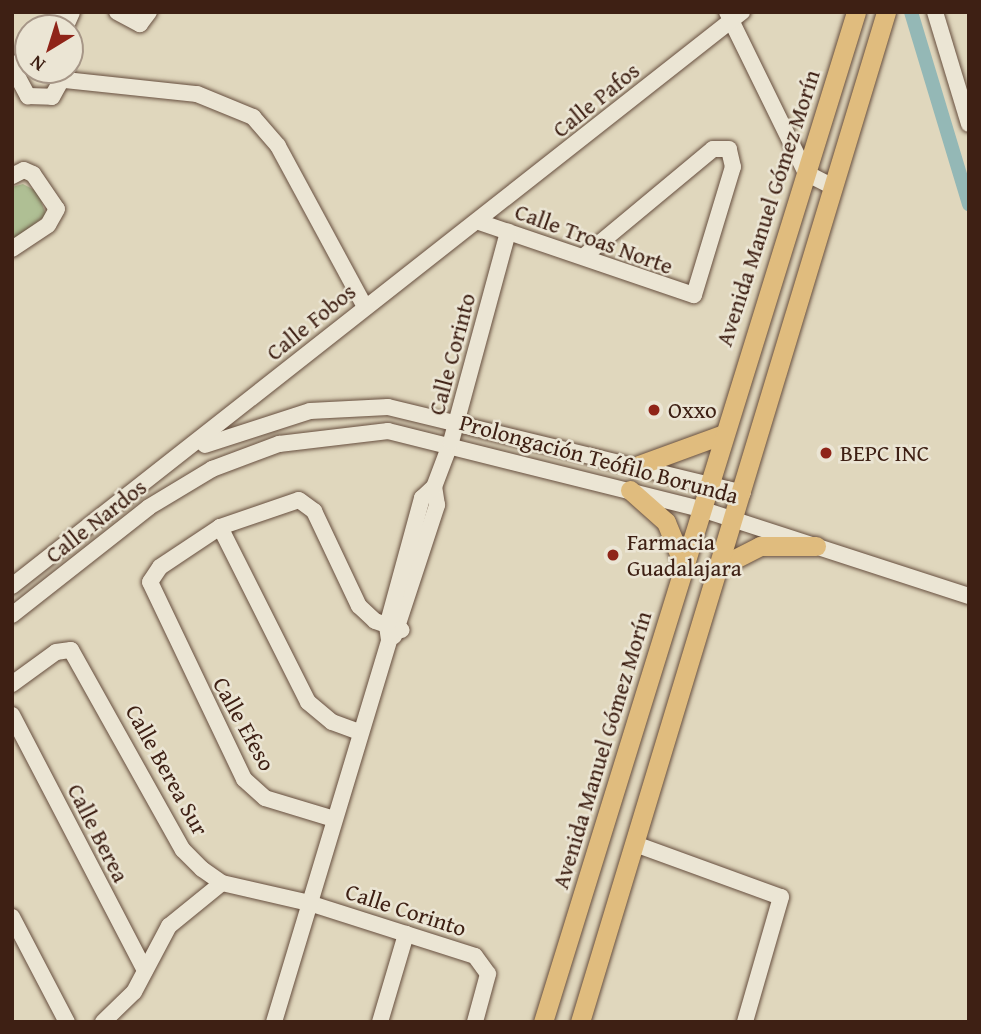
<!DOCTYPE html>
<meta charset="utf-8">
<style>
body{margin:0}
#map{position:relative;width:981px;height:1034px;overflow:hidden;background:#e0d7bd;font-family:"Gentium Book Plus",serif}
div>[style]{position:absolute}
.green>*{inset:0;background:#afbf94}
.canal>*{height:14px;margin:-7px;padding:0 7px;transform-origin:7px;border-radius:7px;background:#94b8b6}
.roads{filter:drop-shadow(0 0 2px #664e3e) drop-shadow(0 0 2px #664e3e)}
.minor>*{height:16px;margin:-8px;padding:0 8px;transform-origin:8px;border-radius:8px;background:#ebe5d4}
.major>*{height:19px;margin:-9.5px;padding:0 9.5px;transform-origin:9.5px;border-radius:9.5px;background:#e0bc7e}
.dots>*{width:19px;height:19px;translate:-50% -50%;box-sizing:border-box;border:4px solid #ebe5d4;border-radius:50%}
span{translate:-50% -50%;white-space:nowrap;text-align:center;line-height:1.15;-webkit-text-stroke:5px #ebe5d4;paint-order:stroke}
.street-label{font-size:23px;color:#3e2014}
.poi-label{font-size:23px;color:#3e2014}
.left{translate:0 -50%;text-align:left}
.frame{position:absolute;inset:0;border:14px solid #3e2014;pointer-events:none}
.north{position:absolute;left:14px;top:14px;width:70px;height:70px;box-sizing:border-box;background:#ebe5d4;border:2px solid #a69687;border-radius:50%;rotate:218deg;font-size:19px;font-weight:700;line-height:28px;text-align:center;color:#3e2014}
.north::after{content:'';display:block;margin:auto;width:24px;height:32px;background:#8f2418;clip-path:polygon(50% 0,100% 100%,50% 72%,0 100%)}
</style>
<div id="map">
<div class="green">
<div style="clip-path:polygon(23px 184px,38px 192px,46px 215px,12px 241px,12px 187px)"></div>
</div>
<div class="canal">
<div style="left:911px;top:12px;width:201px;rotate:73.2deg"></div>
</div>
<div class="roads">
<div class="minor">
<div style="left:117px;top:12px;width:26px;rotate:28deg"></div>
<div style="left:140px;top:24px;width:15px;rotate:-53deg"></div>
<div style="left:727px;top:12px;width:179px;rotate:63.9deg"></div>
<div style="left:806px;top:173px;width:31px;rotate:27deg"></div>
<div style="left:935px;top:12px;width:117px;rotate:73.1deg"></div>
<div style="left:52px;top:28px;width:17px;rotate:-69deg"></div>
<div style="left:65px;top:28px;width:17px;rotate:-66deg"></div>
<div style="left:28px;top:50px;width:24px;rotate:125deg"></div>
<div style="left:14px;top:70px;width:30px;rotate:62deg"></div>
<div style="left:28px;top:96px;width:24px;rotate:2deg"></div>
<div style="left:52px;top:97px;width:29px;rotate:-61deg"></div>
<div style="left:65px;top:80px;width:133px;rotate:6.1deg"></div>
<div style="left:197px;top:94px;width:61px;rotate:22.3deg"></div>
<div style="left:253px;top:117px;width:38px;rotate:49deg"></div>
<div style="left:278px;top:146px;width:183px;rotate:61.6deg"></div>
<div style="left:12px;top:176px;width:13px;rotate:-27deg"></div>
<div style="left:24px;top:170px;width:10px;rotate:24deg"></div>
<div style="left:33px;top:174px;width:42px;rotate:55.6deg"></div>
<div style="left:57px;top:209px;width:18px;rotate:119deg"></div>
<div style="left:48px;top:225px;width:43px;rotate:146.3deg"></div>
<div style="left:479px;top:222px;width:227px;rotate:18.8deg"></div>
<div style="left:694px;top:295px;width:134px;rotate:-73.1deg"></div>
<div style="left:733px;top:167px;width:18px;rotate:-103deg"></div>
<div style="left:729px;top:149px;width:16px;rotate:180deg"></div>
<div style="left:713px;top:149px;width:168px;rotate:140.3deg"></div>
<div style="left:205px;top:445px;width:110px;rotate:-17.9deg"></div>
<div style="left:310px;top:411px;width:78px;rotate:-2.9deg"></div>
<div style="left:388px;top:407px;width:365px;rotate:13.6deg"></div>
<div style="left:220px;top:527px;width:196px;rotate:63.3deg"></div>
<div style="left:308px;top:702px;width:31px;rotate:40deg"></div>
<div style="left:332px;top:722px;width:29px;rotate:20deg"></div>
<div style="left:12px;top:586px;width:929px;rotate:-38.18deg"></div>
<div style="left:12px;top:615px;width:174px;rotate:-38.2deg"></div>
<div style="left:149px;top:507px;width:74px;rotate:-31.1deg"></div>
<div style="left:212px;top:469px;width:72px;rotate:-20.5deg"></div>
<div style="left:279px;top:444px;width:110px;rotate:-6.8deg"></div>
<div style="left:388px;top:431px;width:323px;rotate:14deg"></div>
<div style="left:701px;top:509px;width:282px;rotate:18deg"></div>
<div style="left:394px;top:636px;width:138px;rotate:-71.8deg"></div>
<div style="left:437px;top:505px;width:18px;rotate:-99deg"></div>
<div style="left:12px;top:684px;width:54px;rotate:-36deg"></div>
<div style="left:56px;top:652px;width:15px;rotate:-8deg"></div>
<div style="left:71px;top:650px;width:229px;rotate:60.8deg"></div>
<div style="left:183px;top:850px;width:27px;rotate:45deg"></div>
<div style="left:202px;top:869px;width:24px;rotate:35deg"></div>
<div style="left:222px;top:883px;width:89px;rotate:12.9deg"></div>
<div style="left:309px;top:903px;width:174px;rotate:17.7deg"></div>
<div style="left:475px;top:956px;width:22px;rotate:54deg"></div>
<div style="left:488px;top:974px;width:50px;rotate:105.2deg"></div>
<div style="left:12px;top:715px;width:288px;rotate:62.5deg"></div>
<div style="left:334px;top:819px;width:72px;rotate:-163.1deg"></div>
<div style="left:265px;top:798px;width:28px;rotate:-138deg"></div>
<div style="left:244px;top:779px;width:218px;rotate:-115.5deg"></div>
<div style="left:150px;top:582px;width:18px;rotate:-56deg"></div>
<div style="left:160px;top:567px;width:72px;rotate:-33.7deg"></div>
<div style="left:220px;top:527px;width:83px;rotate:-18.9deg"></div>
<div style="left:299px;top:500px;width:19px;rotate:36deg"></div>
<div style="left:314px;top:511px;width:105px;rotate:64.7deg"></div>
<div style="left:359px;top:606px;width:22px;rotate:43deg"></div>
<div style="left:375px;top:621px;width:28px;rotate:19deg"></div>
<div style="left:635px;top:844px;width:155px;rotate:20deg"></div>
<div style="left:781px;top:897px;width:130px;rotate:106.1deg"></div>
<div style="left:12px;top:917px;width:119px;rotate:62.4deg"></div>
<div style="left:103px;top:1022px;width:43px;rotate:-44.1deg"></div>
<div style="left:134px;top:992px;width:75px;rotate:-62.1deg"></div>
<div style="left:169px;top:926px;width:68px;rotate:-39.1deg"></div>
<div style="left:274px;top:1022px;width:399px;rotate:-73.2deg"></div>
<div style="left:389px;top:640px;width:14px;rotate:-98deg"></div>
<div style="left:387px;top:626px;width:133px;rotate:-74.7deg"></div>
<div style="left:422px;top:498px;width:16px;rotate:-43deg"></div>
<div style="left:434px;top:487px;width:48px;rotate:-69.3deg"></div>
<div style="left:451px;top:442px;width:218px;rotate:-74.8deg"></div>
<div style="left:380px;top:1022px;width:92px;rotate:-73.5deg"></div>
</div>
<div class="major">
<div style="left:639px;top:465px;width:87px;rotate:-20.1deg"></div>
<div style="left:630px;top:490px;width:48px;rotate:41.6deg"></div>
<div style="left:666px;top:522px;width:48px;rotate:67.8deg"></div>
<div style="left:721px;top:566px;width:44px;rotate:-27.1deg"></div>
<div style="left:760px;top:546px;width:56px"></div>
<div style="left:543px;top:1022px;width:1057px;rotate:-72.78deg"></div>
<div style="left:580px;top:1022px;width:1055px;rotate:-73.14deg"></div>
</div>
</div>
<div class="dots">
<div style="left:654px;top:410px;background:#8f2418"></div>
<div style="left:826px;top:453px;background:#8f2418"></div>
<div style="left:613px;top:555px;background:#8f2418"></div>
</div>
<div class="street-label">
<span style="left:596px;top:100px;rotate:-39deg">Calle Pafos</span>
<span style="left:768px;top:208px;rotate:-72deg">Avenida Manuel Gómez Morín</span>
<span style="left:594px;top:239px;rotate:20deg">Calle Troas Norte</span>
<span style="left:311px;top:322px;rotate:-39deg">Calle Fobos</span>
<span style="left:452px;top:354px;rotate:-75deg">Calle Corinto</span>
<span style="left:599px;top:459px;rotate:15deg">Prolongación Teófilo Borunda</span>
<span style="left:96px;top:521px;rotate:-38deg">Calle Nardos</span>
<span style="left:244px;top:724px;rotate:61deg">Calle Efeso</span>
<span style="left:602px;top:750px;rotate:-73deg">Avenida Manuel Gómez Morín</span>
<span style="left:167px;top:770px;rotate:61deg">Calle Berea Sur</span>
<span style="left:98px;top:833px;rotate:63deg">Calle Berea</span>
<span style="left:406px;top:910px;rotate:18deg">Calle Corinto</span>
</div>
<div class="poi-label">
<span class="left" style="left:668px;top:410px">Oxxo</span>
<span class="left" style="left:840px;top:453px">BEPC INC</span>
<span class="left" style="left:627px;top:555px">Farmacia<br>Guadalajara</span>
</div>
<div class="frame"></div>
<div class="north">N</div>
</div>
